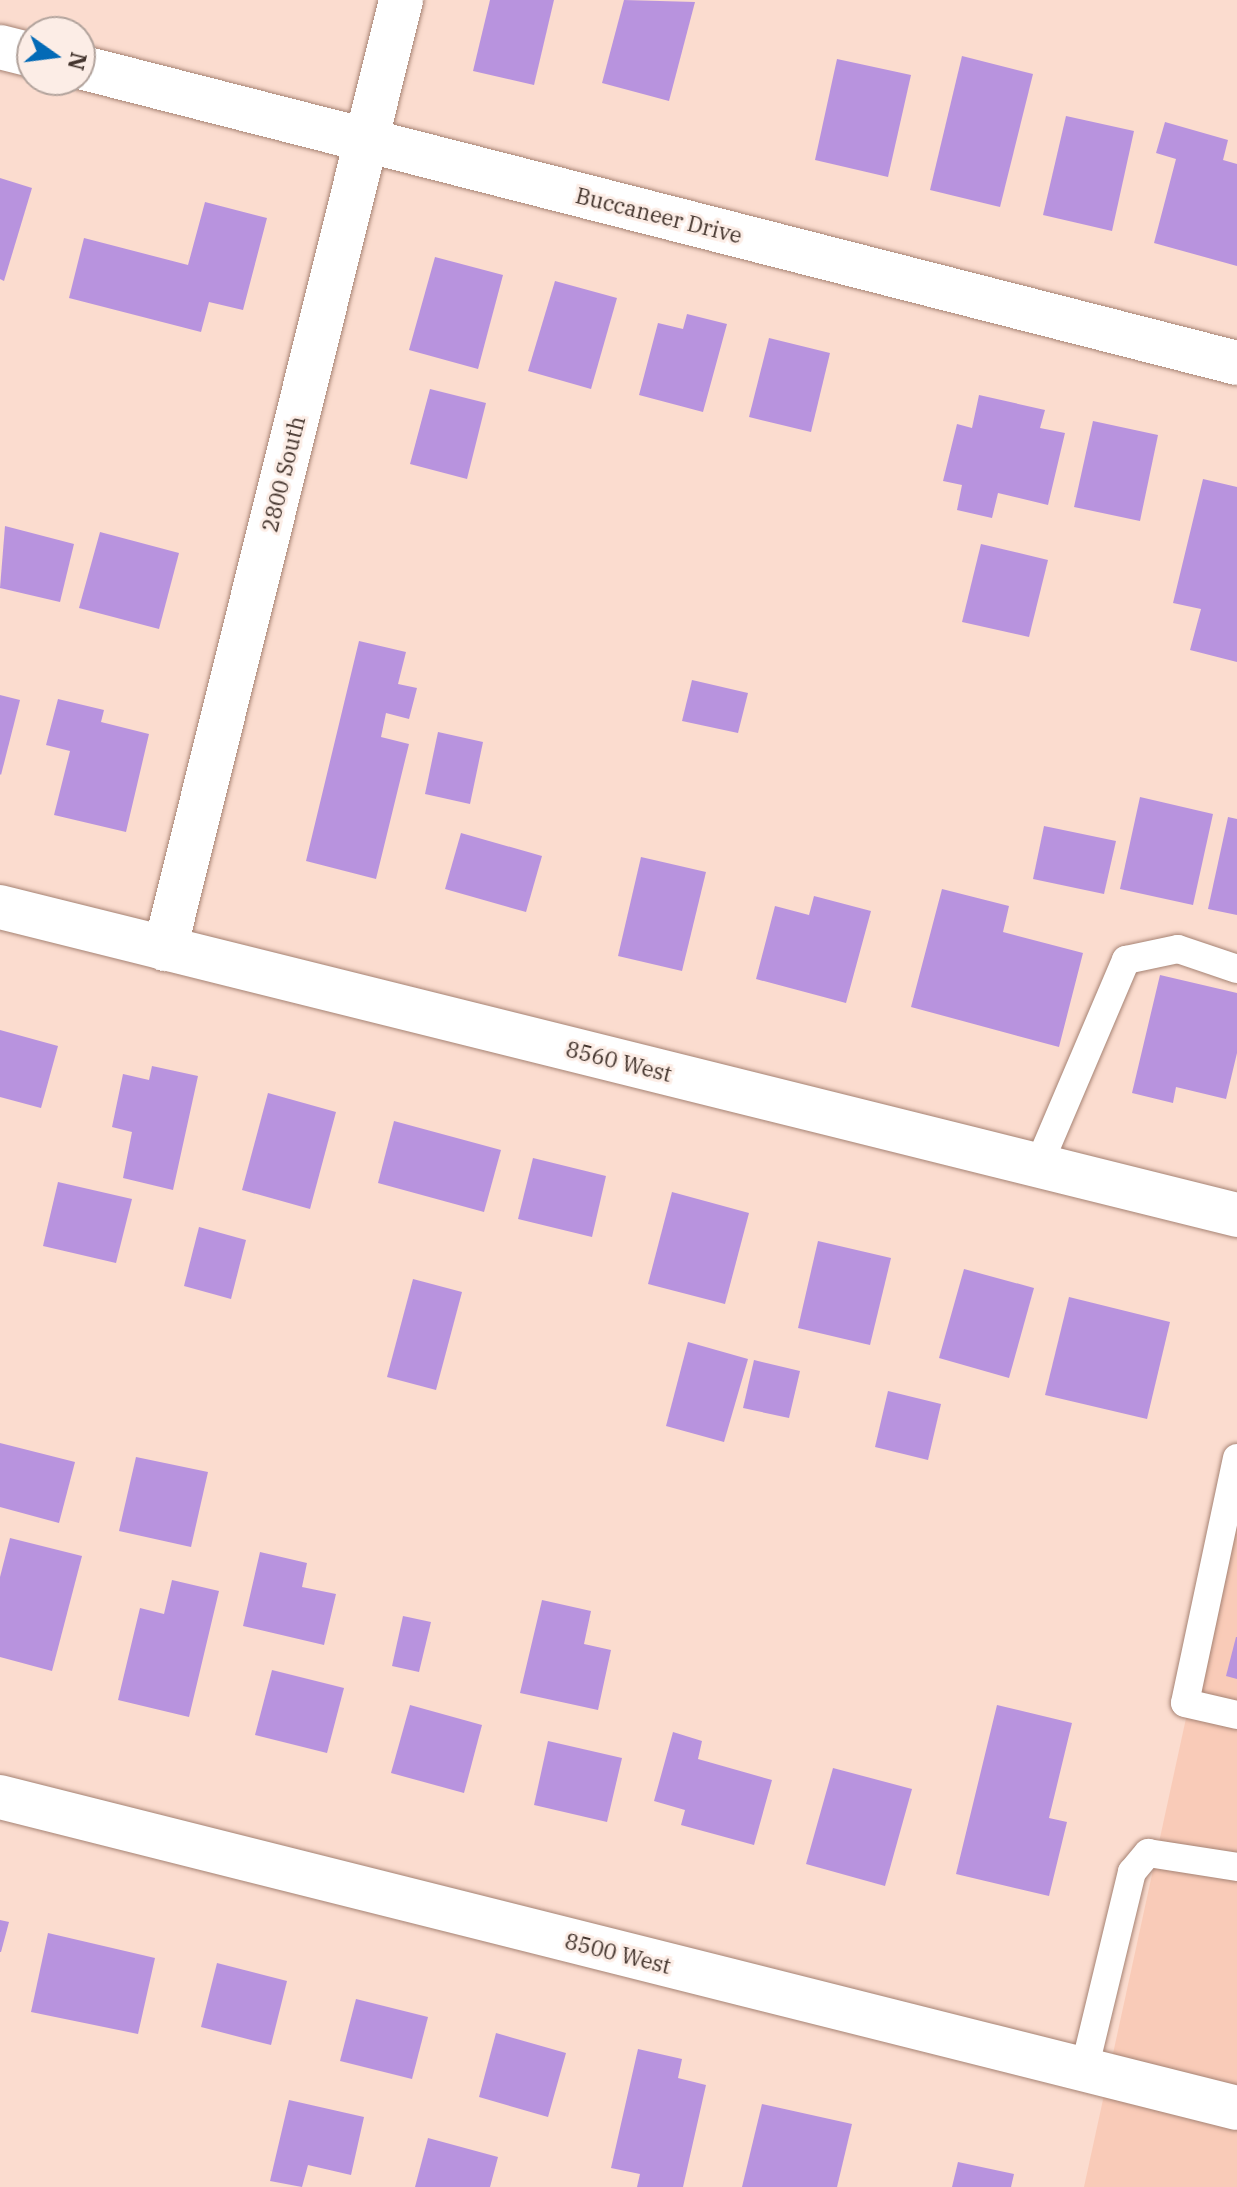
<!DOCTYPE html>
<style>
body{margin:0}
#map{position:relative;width:1237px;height:2187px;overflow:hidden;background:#fbdccf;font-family:"IBM Plex Serif",serif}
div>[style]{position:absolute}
.built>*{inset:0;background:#f9cbb8}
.building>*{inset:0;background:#b893de}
.roads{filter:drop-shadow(0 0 2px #a68374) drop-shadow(0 0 2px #a68374)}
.lane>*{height:28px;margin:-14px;padding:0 14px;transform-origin:14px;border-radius:14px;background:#fff}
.street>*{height:44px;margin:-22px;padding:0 22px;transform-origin:22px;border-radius:22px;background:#fff}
span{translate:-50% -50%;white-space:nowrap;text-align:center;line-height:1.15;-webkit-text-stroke:6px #fcede6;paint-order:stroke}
.street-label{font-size:22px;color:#43342d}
.north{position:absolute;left:16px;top:16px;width:80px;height:80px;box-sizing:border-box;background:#fcede6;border:2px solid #b2a39c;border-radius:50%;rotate:104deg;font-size:22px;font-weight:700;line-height:32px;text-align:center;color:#43342d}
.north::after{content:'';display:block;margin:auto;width:28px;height:36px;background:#036ab6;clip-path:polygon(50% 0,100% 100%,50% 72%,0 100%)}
</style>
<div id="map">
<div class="built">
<div style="clip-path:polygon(1237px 1484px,1237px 2187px,1084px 2187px)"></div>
</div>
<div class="building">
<div style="clip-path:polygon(490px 0,554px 0,534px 85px,473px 71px)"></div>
<div style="clip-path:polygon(624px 0,695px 2px,669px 101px,602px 83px)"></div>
<div style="clip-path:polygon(962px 56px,1033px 74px,1000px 207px,930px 190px)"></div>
<div style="clip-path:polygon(837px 59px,911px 75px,888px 177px,815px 160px)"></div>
<div style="clip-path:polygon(1066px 116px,1134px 131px,1112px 231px,1043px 215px)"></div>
<div style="clip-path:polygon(1165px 122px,1228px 140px,1223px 160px,1237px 164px,1237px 266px,1154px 243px,1176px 159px,1156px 153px)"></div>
<div style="clip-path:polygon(0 178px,32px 188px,4px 281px,0 279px)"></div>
<div style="clip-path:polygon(205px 202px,267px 218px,243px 310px,209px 302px,201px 332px,69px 298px,84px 238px,188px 265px)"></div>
<div style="clip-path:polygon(435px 257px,503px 275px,478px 369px,409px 350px)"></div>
<div style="clip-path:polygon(555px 281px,617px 298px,591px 389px,528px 371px)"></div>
<div style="clip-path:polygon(687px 314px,727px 324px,703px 412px,639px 395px,658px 323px,683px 329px)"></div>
<div style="clip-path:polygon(769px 338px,830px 353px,811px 432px,749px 417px)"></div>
<div style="clip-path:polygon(430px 389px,486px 403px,467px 479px,410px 464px)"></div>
<div style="clip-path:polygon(979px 395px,1045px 410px,1040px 428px,1065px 433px,1048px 505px,998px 493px,992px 518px,957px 510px,962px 485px,943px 481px,957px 424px,972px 428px)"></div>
<div style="clip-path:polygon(1093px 421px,1158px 435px,1140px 521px,1074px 507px)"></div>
<div style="clip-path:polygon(1203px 479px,1237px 487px,1237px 662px,1190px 650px,1201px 609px,1173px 603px)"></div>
<div style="clip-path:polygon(5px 526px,74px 544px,60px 602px,0 588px)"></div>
<div style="clip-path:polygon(100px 532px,179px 553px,159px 629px,79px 608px)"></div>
<div style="clip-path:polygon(981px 544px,1048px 560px,1029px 637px,962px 622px)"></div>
<div style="clip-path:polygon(359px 641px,406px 652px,398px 684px,417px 688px,409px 719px,386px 713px,381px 737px,409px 744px,376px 879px,306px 861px)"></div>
<div style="clip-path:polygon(692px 680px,748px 693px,738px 733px,682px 721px)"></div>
<div style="clip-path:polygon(0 695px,20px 700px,1px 775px,0 774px)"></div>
<div style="clip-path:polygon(58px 699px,104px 710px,101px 722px,149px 734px,126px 832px,54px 815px,70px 751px,46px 745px)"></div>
<div style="clip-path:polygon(438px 732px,483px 742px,470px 804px,425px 794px)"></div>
<div style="clip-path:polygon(1140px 797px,1213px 814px,1193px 905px,1120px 889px)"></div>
<div style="clip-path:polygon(1228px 817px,1237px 819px,1237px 915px,1208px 909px)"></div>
<div style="clip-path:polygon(1044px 826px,1116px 841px,1104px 894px,1033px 879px)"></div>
<div style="clip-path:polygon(461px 833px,542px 856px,526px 912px,445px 889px)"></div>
<div style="clip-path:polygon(641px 857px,706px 872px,682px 971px,618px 956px)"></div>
<div style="clip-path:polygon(942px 889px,1009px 906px,1003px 932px,1083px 953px,1059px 1047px,911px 1007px)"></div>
<div style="clip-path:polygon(814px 896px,871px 911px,846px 1003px,756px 979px,775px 906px,809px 915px)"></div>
<div style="clip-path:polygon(1160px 975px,1237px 993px,1237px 1053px,1226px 1099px,1176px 1087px,1173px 1103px,1132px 1093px)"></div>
<div style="clip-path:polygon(0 1030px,58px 1046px,41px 1108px,0 1097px)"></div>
<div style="clip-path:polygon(152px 1066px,198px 1076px,173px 1190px,123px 1178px,132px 1132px,112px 1127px,123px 1074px,149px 1080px)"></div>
<div style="clip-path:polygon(268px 1093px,336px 1112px,310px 1209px,242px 1190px)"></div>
<div style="clip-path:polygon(394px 1121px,501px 1150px,484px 1212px,378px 1183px)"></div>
<div style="clip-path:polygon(533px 1158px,606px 1176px,592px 1237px,518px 1219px)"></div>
<div style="clip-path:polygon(58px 1182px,132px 1199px,116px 1263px,43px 1246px)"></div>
<div style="clip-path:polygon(672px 1192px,749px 1213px,725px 1304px,648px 1284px)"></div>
<div style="clip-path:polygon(199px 1227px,246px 1240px,231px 1299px,184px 1286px)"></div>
<div style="clip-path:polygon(818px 1241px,891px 1258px,870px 1345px,798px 1328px)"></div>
<div style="clip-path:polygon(964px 1269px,1034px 1288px,1009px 1378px,939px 1358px)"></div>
<div style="clip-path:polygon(413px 1279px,462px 1292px,436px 1390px,387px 1377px)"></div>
<div style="clip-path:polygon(1069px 1297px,1170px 1322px,1147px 1419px,1045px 1395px)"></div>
<div style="clip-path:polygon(688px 1342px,748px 1359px,724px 1442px,666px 1426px)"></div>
<div style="clip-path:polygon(754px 1360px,800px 1371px,789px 1418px,743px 1408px)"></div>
<div style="clip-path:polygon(888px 1391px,941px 1404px,928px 1460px,875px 1447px)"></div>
<div style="clip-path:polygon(0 1443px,75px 1462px,59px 1523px,0 1507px)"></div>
<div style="clip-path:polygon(136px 1457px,208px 1472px,191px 1547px,119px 1531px)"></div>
<div style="clip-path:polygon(10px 1538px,82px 1556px,52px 1671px,0 1657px,0 1577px)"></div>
<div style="clip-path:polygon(260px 1552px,307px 1563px,302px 1587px,336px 1594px,324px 1645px,243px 1626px)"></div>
<div style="clip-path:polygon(172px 1580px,219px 1591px,189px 1717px,118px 1700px,140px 1608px,164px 1614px)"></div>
<div style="clip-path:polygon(542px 1600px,591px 1611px,584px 1644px,611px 1650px,598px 1710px,520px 1693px)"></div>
<div style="clip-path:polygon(403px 1616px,431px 1622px,419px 1672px,392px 1666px)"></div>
<div style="clip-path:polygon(1236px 1637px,1237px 1637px,1237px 1679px,1226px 1676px)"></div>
<div style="clip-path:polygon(272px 1670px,344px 1688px,327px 1753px,255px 1735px)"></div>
<div style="clip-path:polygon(410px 1705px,482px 1725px,464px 1793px,391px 1773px)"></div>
<div style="clip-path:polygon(997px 1705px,1072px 1723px,1049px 1818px,1067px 1822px,1049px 1896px,956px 1874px)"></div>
<div style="clip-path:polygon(673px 1732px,702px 1741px,698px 1759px,772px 1780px,754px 1845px,681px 1825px,685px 1810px,654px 1801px)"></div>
<div style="clip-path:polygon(548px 1741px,622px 1758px,607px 1822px,534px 1805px)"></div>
<div style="clip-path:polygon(833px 1768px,912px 1789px,885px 1886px,806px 1864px)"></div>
<div style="clip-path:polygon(0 1920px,9px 1922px,1px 1952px,0 1952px)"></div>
<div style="clip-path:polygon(48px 1933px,155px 1958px,138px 2034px,31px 2012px)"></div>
<div style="clip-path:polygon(217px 1963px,287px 1981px,271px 2045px,201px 2027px)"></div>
<div style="clip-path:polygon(356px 1999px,428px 2017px,412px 2079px,340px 2061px)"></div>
<div style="clip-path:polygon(496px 2033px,566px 2053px,548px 2117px,479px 2097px)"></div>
<div style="clip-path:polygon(638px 2049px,682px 2059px,678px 2078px,706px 2085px,683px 2187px,637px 2187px,640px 2174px,611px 2168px)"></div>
<div style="clip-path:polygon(289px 2100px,364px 2117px,351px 2175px,308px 2165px,302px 2187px,270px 2181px)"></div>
<div style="clip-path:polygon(762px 2104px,852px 2124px,837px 2187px,742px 2187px)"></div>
<div style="clip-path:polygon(428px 2138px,498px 2157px,490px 2187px,415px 2187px)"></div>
<div style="clip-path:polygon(958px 2162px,1014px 2174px,1011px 2187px,952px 2187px)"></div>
</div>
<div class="roads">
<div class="lane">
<div style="left:1039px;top:1164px;width:222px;rotate:-66.9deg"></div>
<div style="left:1126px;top:960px;width:53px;rotate:-11.9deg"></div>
<div style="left:1178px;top:949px;width:62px;rotate:18.7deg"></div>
<div style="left:1237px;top:1458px;width:250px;rotate:102deg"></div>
<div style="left:1185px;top:1703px;width:53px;rotate:13deg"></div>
<div style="left:1084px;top:2070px;width:204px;rotate:-76.4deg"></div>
<div style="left:1132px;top:1872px;width:25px;rotate:-50deg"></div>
<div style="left:1148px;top:1853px;width:90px;rotate:8.9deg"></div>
</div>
<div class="street">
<div style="left:0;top:47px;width:33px;rotate:14deg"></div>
<div style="left:80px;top:67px;width:1194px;rotate:14.35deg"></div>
<div style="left:0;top:907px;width:1275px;rotate:13.98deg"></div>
<div style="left:165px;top:949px;width:978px;rotate:-76.03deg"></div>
<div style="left:0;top:1797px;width:1275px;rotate:14.11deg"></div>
</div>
</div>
<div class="street-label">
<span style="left:659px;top:215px;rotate:14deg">Buccaneer Drive</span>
<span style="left:283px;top:474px;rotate:-76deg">2800 South</span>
<span style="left:619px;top:1061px;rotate:14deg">8560 West</span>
<span style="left:618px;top:1953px;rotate:14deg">8500 West</span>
</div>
<div class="north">N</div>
</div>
